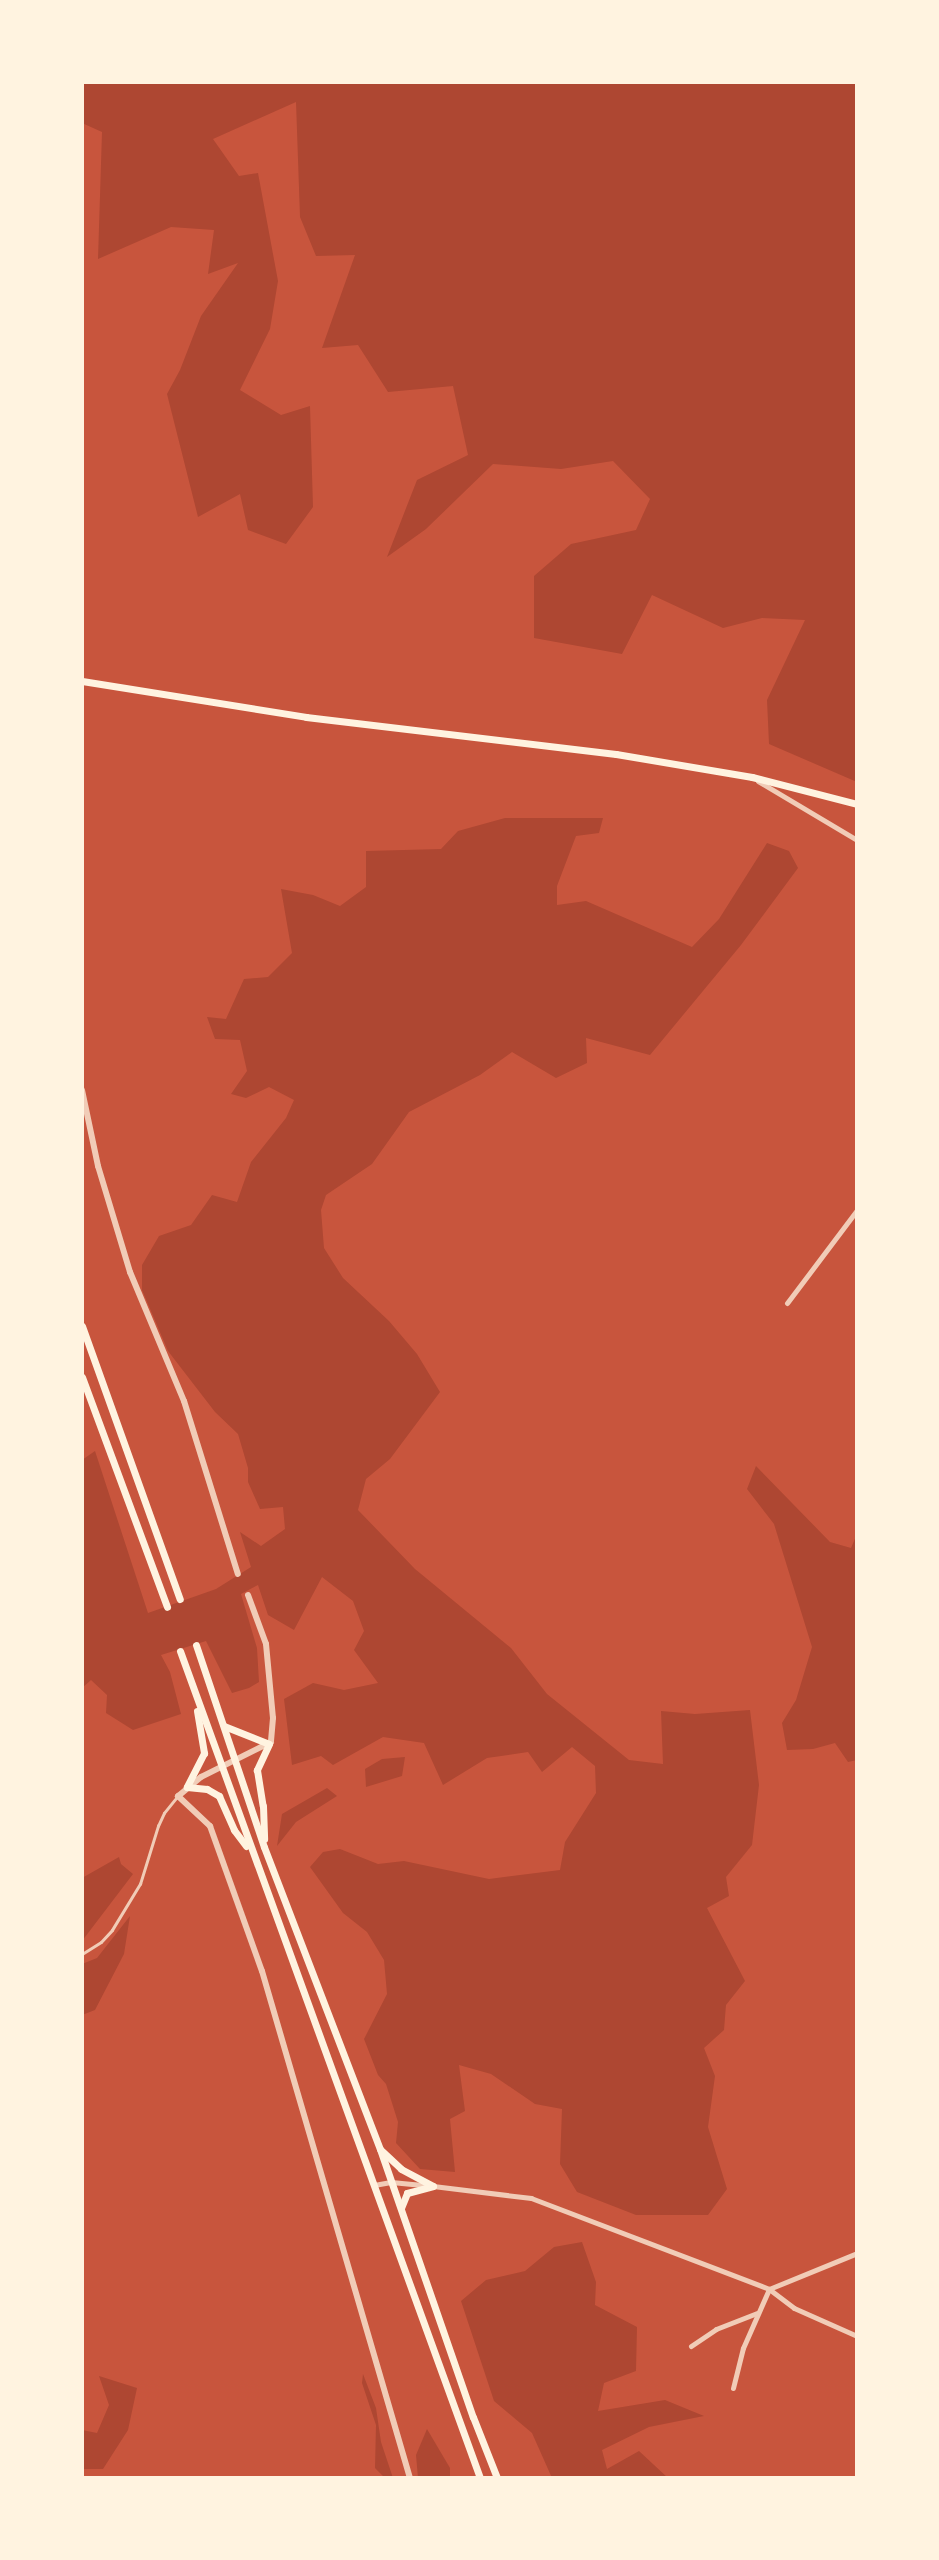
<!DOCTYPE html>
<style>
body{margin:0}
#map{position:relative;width:939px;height:2560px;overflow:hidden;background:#c8553d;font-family:Lora,serif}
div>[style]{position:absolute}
.green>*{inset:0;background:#ae4732}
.service>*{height:2.5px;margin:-1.25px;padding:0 1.25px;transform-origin:1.25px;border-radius:1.25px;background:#f1ccb7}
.minor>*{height:5px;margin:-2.5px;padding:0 2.5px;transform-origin:2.5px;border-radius:2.5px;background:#f1ccb7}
.tertiary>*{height:6px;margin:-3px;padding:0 3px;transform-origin:3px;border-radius:3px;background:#f1ccb7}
.secondary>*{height:7px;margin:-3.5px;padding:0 3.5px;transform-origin:3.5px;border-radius:3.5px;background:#fff3e0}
span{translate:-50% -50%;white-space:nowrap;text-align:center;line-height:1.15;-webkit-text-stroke:5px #fff3e0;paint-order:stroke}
.frame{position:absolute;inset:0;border:84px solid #fff3e0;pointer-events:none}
</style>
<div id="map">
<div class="green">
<div style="clip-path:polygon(82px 82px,857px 82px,857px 782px,769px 744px,767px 700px,805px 620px,762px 618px,723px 628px,652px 595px,622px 654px,534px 638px,534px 576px,571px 544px,636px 530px,650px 499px,613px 461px,561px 469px,493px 464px,426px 529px,387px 557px,417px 480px,468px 455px,453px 386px,388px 392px,358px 345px,322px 348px,355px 255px,316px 256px,300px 217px,296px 102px,213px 139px,239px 176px,258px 173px,278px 281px,270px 329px,240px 390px,281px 415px,310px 406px,313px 507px,286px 544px,248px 530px,240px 494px,198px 517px,167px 394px,180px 370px,201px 316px,238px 263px,208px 274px,214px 230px,171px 227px,98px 259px,102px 132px,82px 123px)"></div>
<div style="clip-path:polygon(505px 818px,603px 818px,599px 833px,576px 836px,557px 886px,557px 905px,586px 901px,692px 947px,719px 919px,767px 843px,789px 851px,798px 868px,741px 945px,650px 1055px,586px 1038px,587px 1063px,556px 1078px,512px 1052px,480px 1075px,409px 1112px,372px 1164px,326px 1195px,321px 1210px,324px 1248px,343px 1278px,389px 1321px,417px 1354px,440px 1392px,390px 1459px,366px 1479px,358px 1510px,415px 1569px,511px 1648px,547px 1694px,629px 1760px,663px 1764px,661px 1711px,695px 1714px,750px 1710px,759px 1785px,752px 1845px,726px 1877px,729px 1896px,707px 1908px,745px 1981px,726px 2005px,724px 2030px,704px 2048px,715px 2076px,708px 2127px,727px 2189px,708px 2215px,636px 2215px,577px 2192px,560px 2164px,562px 2109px,535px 2104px,491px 2074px,459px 2065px,465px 2111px,450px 2119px,455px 2172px,420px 2169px,396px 2143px,398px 2122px,386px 2084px,378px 2075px,364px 2039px,387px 1994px,384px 1960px,367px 1932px,343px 1913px,310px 1867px,323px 1852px,340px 1849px,378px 1864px,404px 1861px,489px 1879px,560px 1870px,565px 1842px,596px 1793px,595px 1766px,572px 1747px,542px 1772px,528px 1752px,487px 1758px,443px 1785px,424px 1743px,383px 1737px,333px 1765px,321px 1756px,292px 1765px,284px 1699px,313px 1683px,344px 1690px,378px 1683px,354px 1650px,364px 1631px,353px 1601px,322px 1577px,294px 1630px,268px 1615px,258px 1585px,241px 1594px,257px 1648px,259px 1682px,249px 1688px,232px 1693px,206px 1641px,161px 1655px,170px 1672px,181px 1714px,133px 1730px,106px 1713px,107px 1695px,91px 1680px,82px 1688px,82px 1460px,95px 1451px,148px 1613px,216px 1589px,251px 1567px,240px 1532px,261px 1546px,285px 1529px,283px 1507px,260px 1509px,248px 1482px,248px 1468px,238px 1434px,215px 1412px,168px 1351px,142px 1290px,142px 1265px,159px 1236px,191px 1225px,212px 1195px,237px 1202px,251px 1162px,286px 1118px,294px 1100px,269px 1087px,246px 1098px,231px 1094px,247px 1071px,240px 1040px,215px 1039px,207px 1017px,226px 1019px,244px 979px,268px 977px,292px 953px,281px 889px,313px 895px,340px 906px,366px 887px,366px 851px,441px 849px,458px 831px)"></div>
<div style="clip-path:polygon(756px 1466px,830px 1542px,851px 1548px,857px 1534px,857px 1760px,848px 1762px,835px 1743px,813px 1749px,787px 1750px,782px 1723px,796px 1700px,812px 1647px,774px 1524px,747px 1489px)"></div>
<div style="clip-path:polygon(405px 1757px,402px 1776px,366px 1787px,365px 1769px,382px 1759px)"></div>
<div style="clip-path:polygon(327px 1788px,337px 1796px,296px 1822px,277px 1846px,282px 1814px)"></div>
<div style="clip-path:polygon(119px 1857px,121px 1864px,133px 1874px,82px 1941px,82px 1878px)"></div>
<div style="clip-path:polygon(130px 1916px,124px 1954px,95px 2010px,82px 2015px,82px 1964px,97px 1958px)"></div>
<div style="clip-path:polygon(582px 2242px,596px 2282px,595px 2305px,637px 2327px,636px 2371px,604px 2383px,598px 2411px,665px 2400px,704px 2416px,649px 2427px,602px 2450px,607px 2469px,639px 2451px,668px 2478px,552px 2478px,532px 2433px,494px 2401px,461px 2301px,486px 2280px,525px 2271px,554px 2247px)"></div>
<div style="clip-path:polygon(363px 2374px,376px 2408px,381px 2442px,393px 2478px,385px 2478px,375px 2468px,376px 2425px,362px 2383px)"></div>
<div style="clip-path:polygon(99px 2376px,137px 2388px,128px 2430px,103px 2469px,82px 2469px,82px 2430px,97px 2433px,109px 2405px)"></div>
<div style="clip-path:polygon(427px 2429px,450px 2468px,450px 2478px,418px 2478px,416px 2455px)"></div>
</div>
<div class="service">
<div style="left:82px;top:1954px;width:22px;rotate:-32deg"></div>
<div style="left:101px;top:1942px;width:16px;rotate:-47deg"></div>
<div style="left:112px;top:1930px;width:54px;rotate:-58.7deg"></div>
<div style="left:140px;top:1884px;width:61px;rotate:-72.8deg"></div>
<div style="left:158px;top:1826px;width:14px;rotate:-65deg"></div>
<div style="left:164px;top:1813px;width:22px;rotate:-51deg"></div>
</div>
<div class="minor">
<div style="left:758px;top:781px;width:115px;rotate:30.8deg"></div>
<div style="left:787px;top:1303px;width:116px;rotate:-53deg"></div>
<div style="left:374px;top:2185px;width:17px;rotate:-10deg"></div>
<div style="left:391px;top:2182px;width:42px;rotate:5.4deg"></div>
<div style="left:433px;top:2186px;width:99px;rotate:7deg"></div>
<div style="left:531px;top:2198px;width:255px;rotate:20.9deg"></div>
<div style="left:769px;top:2289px;width:95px;rotate:-22.2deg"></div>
<div style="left:691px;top:2346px;width:30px;rotate:-34deg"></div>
<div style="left:716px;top:2329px;width:44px;rotate:-21.3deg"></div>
<div style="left:733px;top:2388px;width:41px;rotate:-76deg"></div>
<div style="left:743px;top:2348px;width:64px;rotate:-66.2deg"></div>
<div style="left:769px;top:2289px;width:31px;rotate:37deg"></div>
<div style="left:794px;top:2308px;width:69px;rotate:24deg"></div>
</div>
<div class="tertiary">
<div style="left:82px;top:1090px;width:78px;rotate:78.1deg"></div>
<div style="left:98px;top:1166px;width:111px;rotate:73.2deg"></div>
<div style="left:130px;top:1272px;width:140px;rotate:67.3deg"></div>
<div style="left:184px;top:1401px;width:181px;rotate:72.7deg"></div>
<div style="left:248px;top:1595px;width:52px;rotate:69.8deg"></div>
<div style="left:266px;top:1644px;width:74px;rotate:84.6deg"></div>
<div style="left:273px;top:1718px;width:24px;rotate:95deg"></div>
<div style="left:271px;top:1742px;width:78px;rotate:153.4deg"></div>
<div style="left:201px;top:1777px;width:30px;rotate:140deg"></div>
<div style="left:178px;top:1796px;width:44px;rotate:43.2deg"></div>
<div style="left:210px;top:1826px;width:154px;rotate:70.3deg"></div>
<div style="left:262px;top:1971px;width:528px;rotate:73.73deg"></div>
</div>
<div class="secondary">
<div style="left:82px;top:681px;width:227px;rotate:9.1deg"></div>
<div style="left:306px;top:717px;width:312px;rotate:6.8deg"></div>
<div style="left:616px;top:754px;width:138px;rotate:9.6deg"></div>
<div style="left:752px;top:777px;width:108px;rotate:14.4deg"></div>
<div style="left:82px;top:1326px;width:290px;rotate:70.3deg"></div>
<div style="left:82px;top:1377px;width:245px;rotate:69.7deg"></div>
<div style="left:196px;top:1645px;width:213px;rotate:71.4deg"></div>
<div style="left:264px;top:1847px;width:324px;rotate:69deg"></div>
<div style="left:380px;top:2149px;width:284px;rotate:70.9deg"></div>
<div style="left:473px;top:2417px;width:66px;rotate:68.5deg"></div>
<div style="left:180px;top:1651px;width:880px;rotate:70.06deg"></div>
<div style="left:197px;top:1711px;width:43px;rotate:80.5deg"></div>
<div style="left:204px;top:1753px;width:38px;rotate:117deg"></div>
<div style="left:187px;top:1787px;width:20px;rotate:6deg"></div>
<div style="left:207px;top:1789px;width:14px;rotate:30deg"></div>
<div style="left:219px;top:1796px;width:37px;rotate:66deg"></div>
<div style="left:234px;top:1830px;width:20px;rotate:53deg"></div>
<div style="left:224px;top:1726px;width:48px;rotate:21.8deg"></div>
<div style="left:269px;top:1744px;width:29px;rotate:115deg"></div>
<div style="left:257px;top:1770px;width:36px;rotate:81deg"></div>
<div style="left:263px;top:1806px;width:33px;rotate:88deg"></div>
<div style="left:382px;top:2151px;width:26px;rotate:43deg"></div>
<div style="left:401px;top:2169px;width:36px;rotate:28deg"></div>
<div style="left:401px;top:2208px;width:16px;rotate:-68deg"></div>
<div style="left:407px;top:2193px;width:27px;rotate:-15deg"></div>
</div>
<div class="frame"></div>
</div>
